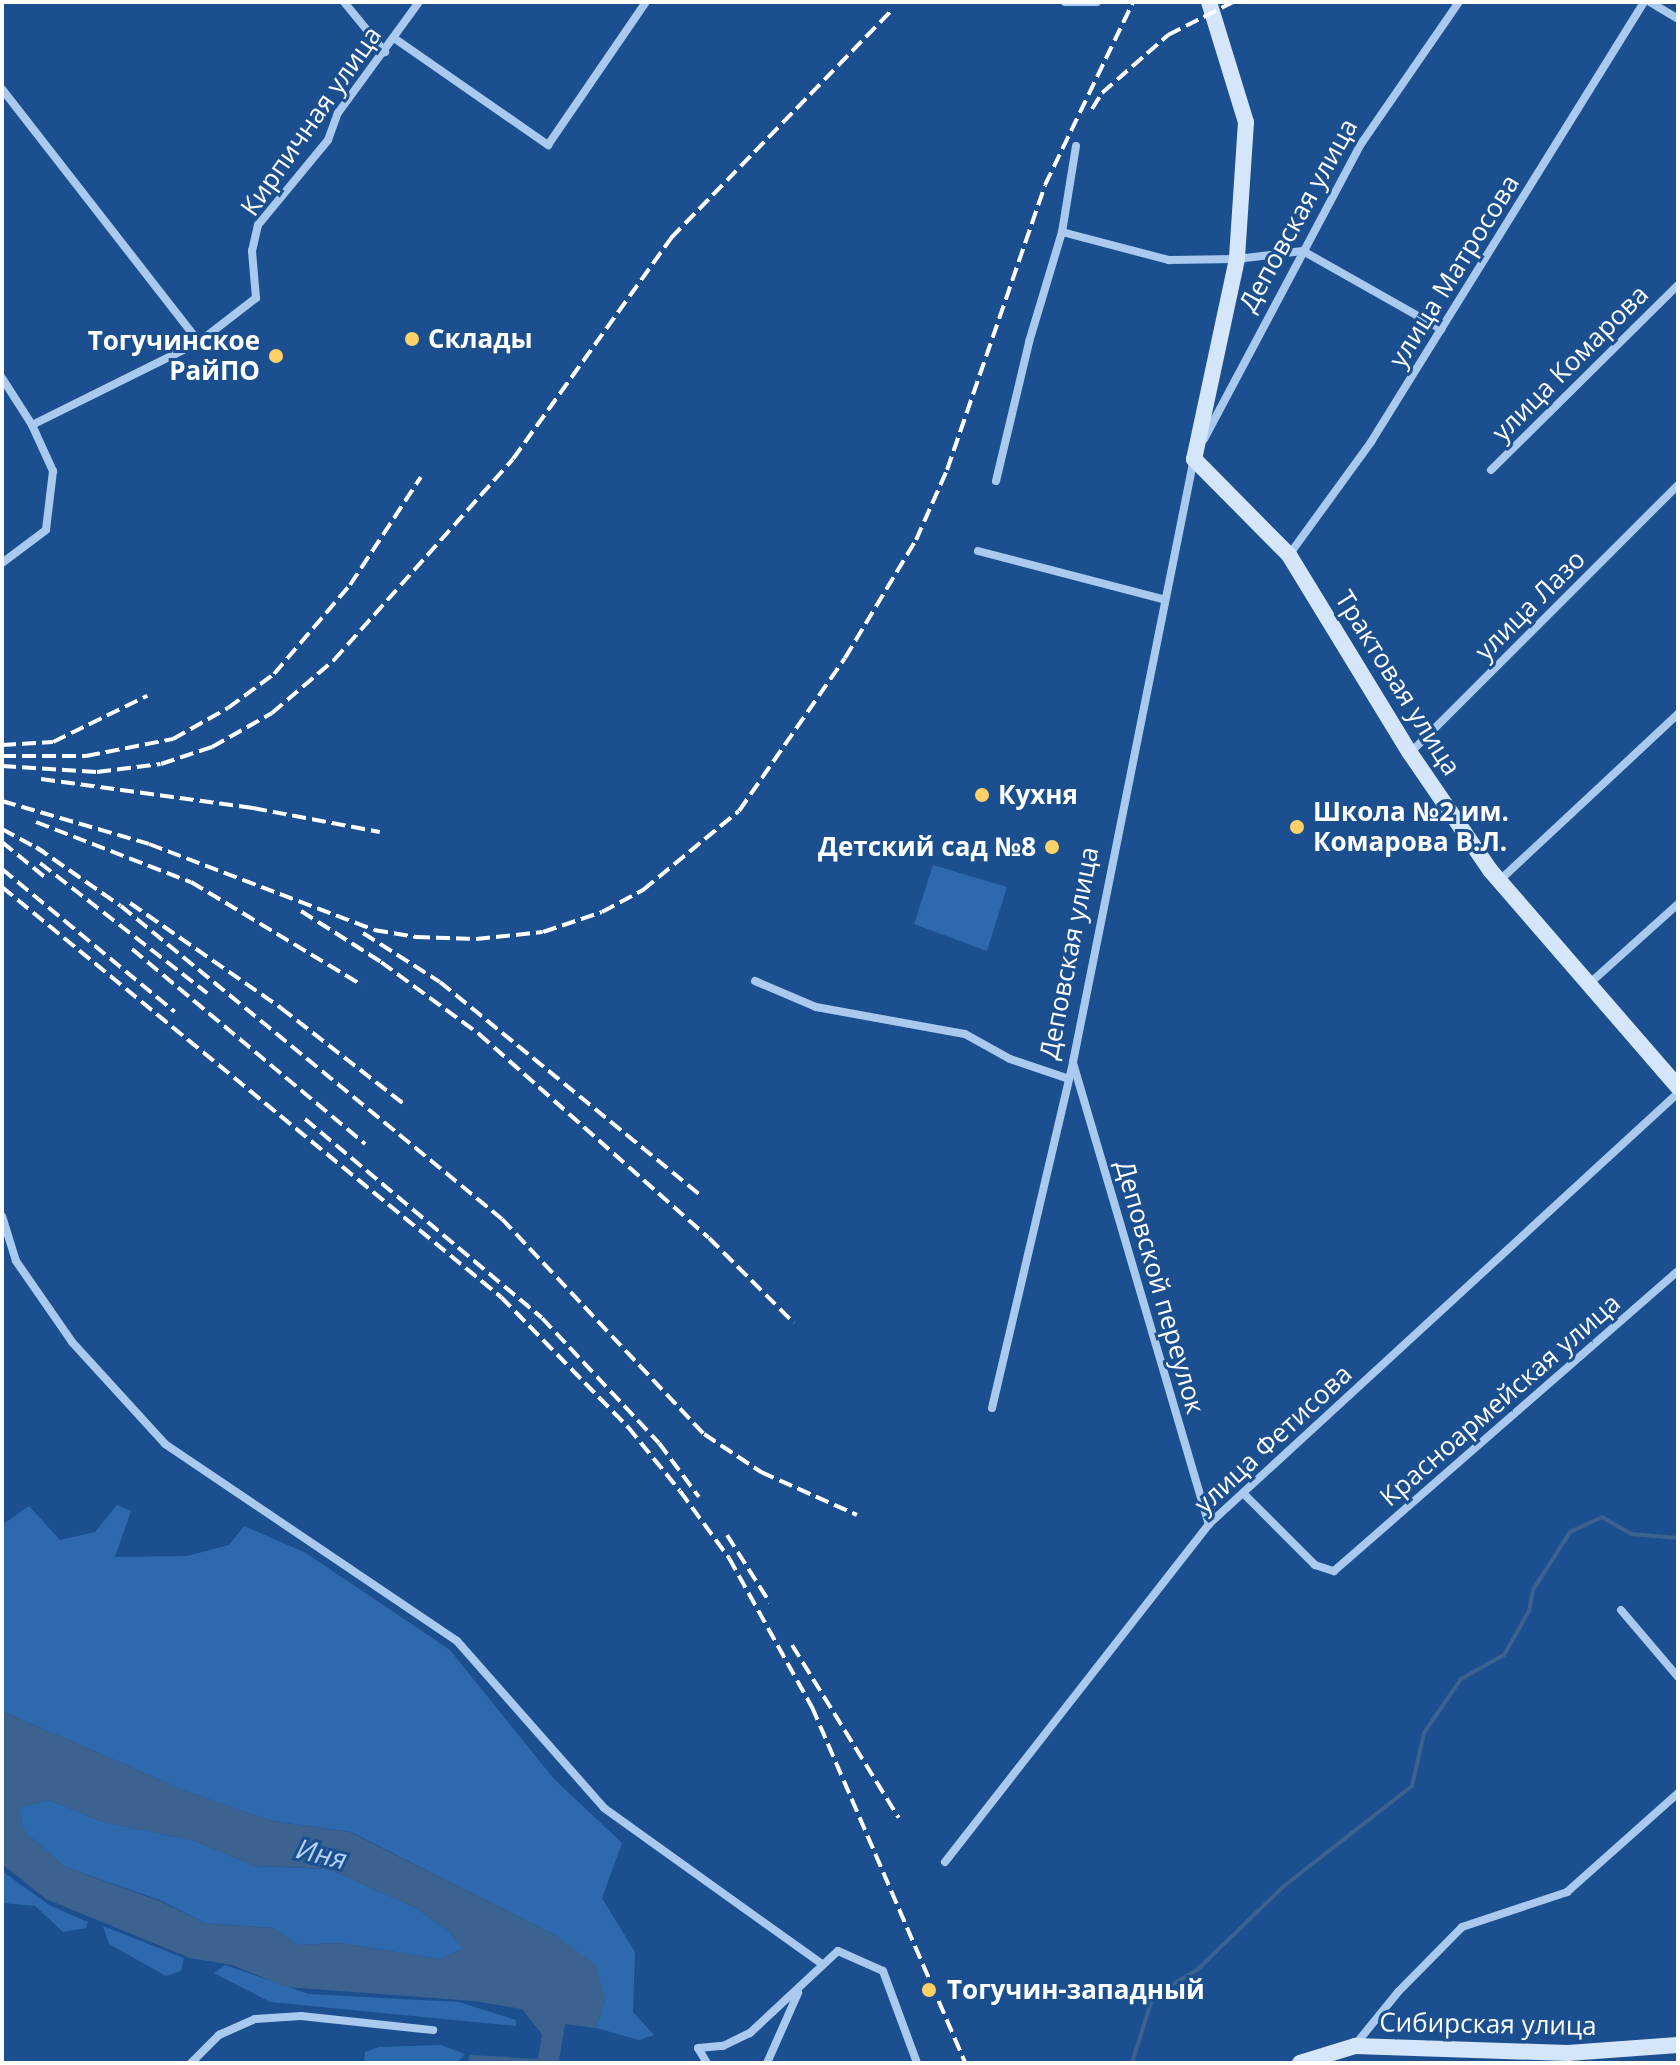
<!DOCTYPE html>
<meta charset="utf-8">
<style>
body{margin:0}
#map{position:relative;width:1680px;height:2065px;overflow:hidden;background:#1b4f8f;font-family:"Open Sans",sans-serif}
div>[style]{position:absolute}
.green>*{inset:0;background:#2e69ad}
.water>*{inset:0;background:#3c6290}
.stream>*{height:4px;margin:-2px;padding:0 2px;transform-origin:2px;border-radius:2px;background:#3c6290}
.street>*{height:8px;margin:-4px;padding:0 4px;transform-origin:4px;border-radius:4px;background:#a9c9ee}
.secondary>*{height:16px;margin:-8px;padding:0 8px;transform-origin:8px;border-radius:8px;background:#d6e6fa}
.rail>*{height:4px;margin-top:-2px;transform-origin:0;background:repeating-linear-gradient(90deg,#fff 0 14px,transparent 0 20px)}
.dots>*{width:22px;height:22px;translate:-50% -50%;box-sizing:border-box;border:4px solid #1b4f8f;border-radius:50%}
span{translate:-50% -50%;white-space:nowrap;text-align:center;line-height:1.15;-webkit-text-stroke:6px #1b4f8f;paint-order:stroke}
.street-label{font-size:26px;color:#fff}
.poi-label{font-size:26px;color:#fff;font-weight:700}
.left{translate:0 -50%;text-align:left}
.right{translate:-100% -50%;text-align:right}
.water-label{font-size:28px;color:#b5d3f5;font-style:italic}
.frame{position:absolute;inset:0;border:4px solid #fff;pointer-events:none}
</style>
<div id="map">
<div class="green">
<div style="clip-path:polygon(933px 865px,1007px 887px,987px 951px,914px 924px)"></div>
<div style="clip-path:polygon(117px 1505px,131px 1511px,115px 1557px,187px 1556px,229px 1545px,244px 1526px,306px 1553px,450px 1650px,554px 1779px,622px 1843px,602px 1898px,635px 1952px,633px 2012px,654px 2035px,639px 2040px,596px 2028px,605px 1999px,556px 1936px,351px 1832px,272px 1821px,188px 1792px,2px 1711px,2px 1525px,29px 1506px,60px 1540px,95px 1532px)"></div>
<div style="clip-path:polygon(49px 1800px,103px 1822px,192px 1840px,255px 1866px,329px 1869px,416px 1908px,449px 1931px,463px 1949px,439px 1959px,340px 1943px,299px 1945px,272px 1928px,205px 1923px,162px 1901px,65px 1867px,23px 1830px,19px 1808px)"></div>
<div style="clip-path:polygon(2px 1871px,49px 1905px,88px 1922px,86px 1928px,63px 1932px,35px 1906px,2px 1903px)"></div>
<div style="clip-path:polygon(103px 1926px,184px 1958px,181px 1971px,166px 1976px,109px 1944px)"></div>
<div style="clip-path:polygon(225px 1965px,309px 1994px,459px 2002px,516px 2020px,516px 2026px,270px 2002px,214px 1973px)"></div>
<div style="clip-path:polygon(441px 2045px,465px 2054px,457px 2063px,364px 2063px,365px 2052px,379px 2047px)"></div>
</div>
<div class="water">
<div style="clip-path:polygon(evenodd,2px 1711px,188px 1792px,272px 1821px,350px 1832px,556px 1936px,596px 1965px,605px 1999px,596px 2028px,565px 2024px,559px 2060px,563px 2063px,467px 2063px,470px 2055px,538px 2059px,542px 2034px,522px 2009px,474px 2001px,286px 1987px,232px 1965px,190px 1958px,46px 1899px,2px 1864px,2px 1711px,49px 1800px,103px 1822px,192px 1840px,255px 1866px,329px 1869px,416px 1908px,449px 1931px,463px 1949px,439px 1959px,340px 1943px,299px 1945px,272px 1928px,205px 1923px,162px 1902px,65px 1867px,23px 1830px,19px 1808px,49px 1800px)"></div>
</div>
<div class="stream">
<div style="left:1132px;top:2063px;width:70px;rotate:-72.6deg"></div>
<div style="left:1153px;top:1996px;width:51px;rotate:-30.6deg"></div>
<div style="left:1197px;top:1970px;width:121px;rotate:-44deg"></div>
<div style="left:1284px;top:1886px;width:162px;rotate:-38deg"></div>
<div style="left:1412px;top:1786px;width:54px;rotate:-77.2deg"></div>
<div style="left:1424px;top:1733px;width:65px;rotate:-55.6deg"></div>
<div style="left:1461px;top:1679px;width:49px;rotate:-29.2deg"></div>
<div style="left:1504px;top:1655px;width:51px;rotate:-60.4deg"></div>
<div style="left:1529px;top:1611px;width:21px;rotate:-79deg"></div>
<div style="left:1533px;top:1590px;width:69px;rotate:-57.5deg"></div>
<div style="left:1570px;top:1532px;width:35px;rotate:-25deg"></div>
<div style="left:1602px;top:1517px;width:34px;rotate:30deg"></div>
<div style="left:1631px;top:1534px;width:47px;rotate:4.9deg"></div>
</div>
<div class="street">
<div style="left:344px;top:2px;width:65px;rotate:50.6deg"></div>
<div style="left:1065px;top:2px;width:32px"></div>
<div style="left:1650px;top:2px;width:33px;rotate:31deg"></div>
<div style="left:394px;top:38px;width:188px;rotate:34.8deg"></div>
<div style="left:548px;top:145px;width:173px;rotate:-55.6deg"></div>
<div style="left:2px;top:89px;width:321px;rotate:52.1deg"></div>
<div style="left:1076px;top:146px;width:87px;rotate:99.2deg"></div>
<div style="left:1062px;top:232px;width:111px;rotate:14.7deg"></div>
<div style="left:1169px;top:260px;width:68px;rotate:-0.8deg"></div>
<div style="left:1237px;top:259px;width:66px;rotate:-6.9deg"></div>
<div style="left:1303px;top:251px;width:159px;rotate:29.5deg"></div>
<div style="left:2px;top:378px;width:56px;rotate:57.4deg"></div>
<div style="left:32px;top:425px;width:51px;rotate:65.5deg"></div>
<div style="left:53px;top:471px;width:59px;rotate:96.8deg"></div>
<div style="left:46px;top:530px;width:55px;rotate:143.1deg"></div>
<div style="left:32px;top:425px;width:186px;rotate:-26.4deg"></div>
<div style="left:199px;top:342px;width:72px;rotate:-37.7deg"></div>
<div style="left:256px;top:298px;width:47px;rotate:-94.9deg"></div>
<div style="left:252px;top:251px;width:27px;rotate:-77deg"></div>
<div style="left:258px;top:225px;width:110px;rotate:-50.5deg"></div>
<div style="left:328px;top:140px;width:29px;rotate:-70deg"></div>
<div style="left:338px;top:113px;width:137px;rotate:-53.9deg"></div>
<div style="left:1204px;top:439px;width:334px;rotate:-62deg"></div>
<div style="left:1361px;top:144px;width:173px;rotate:-55.4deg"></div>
<div style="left:1491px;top:470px;width:263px;rotate:-44.7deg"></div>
<div style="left:996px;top:481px;width:143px;rotate:-76.6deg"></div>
<div style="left:1029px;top:342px;width:115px;rotate:-73.3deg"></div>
<div style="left:978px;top:551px;width:190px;rotate:14.6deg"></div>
<div style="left:1289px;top:555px;width:140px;rotate:-54deg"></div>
<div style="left:1371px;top:442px;width:518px;rotate:-58.18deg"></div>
<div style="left:1410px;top:753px;width:379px;rotate:-45deg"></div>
<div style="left:1500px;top:880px;width:243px;rotate:-43deg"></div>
<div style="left:755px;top:981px;width:66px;rotate:23.1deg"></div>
<div style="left:816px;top:1007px;width:151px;rotate:10.3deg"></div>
<div style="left:965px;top:1034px;width:51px;rotate:29.1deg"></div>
<div style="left:1010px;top:1059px;width:62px;rotate:18.7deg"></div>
<div style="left:1590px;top:983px;width:118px;rotate:-41.9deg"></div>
<div style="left:1073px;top:1063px;width:481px;rotate:73.6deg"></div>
<div style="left:2px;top:1216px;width:47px;rotate:72.7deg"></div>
<div style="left:16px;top:1261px;width:98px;rotate:55.3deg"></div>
<div style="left:72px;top:1342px;width:138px;rotate:47.6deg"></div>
<div style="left:165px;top:1444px;width:352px;rotate:34deg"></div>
<div style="left:457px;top:1641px;width:222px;rotate:48.6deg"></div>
<div style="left:604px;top:1808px;width:269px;rotate:35.6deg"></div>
<div style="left:992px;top:1408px;width:355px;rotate:-76.8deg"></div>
<div style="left:1073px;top:1062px;width:616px;rotate:-78.67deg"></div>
<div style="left:1243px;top:1493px;width:102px;rotate:45deg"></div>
<div style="left:1315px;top:1565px;width:20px;rotate:18deg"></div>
<div style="left:1334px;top:1571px;width:456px;rotate:-41.1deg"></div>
<div style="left:1621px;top:1610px;width:88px;rotate:49.6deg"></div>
<div style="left:945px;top:1862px;width:429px;rotate:-52deg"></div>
<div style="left:1209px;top:1524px;width:637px;rotate:-42.58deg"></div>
<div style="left:1355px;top:2045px;width:68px;rotate:-50.9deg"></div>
<div style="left:1398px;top:1992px;width:91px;rotate:-45.4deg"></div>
<div style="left:1462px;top:1927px;width:111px;rotate:-18.4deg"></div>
<div style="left:1567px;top:1892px;width:149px;rotate:-41.7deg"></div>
<div style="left:191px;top:2063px;width:40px;rotate:-45deg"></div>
<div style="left:219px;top:2035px;width:39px;rotate:-24deg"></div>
<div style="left:255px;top:2019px;width:46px;rotate:-3.7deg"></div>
<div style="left:301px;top:2016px;width:133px;rotate:6.1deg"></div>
<div style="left:707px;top:2063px;width:17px;rotate:-121deg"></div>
<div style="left:698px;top:2048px;width:25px;rotate:-5deg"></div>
<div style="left:723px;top:2046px;width:30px;rotate:-26deg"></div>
<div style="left:750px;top:2033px;width:120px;rotate:-43deg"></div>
<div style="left:838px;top:1951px;width:49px;rotate:24deg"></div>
<div style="left:883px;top:1971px;width:98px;rotate:69.7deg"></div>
<div style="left:767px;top:2063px;width:77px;rotate:-66.1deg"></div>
</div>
<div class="secondary">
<div style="left:1209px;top:2px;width:126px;rotate:72.9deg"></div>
<div style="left:1246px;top:122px;width:137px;rotate:93.8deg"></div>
<div style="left:1237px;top:259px;width:205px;rotate:102.1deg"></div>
<div style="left:1194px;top:459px;width:135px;rotate:45.3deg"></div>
<div style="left:1289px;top:555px;width:232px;rotate:58.6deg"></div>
<div style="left:1410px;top:753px;width:142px;rotate:55.6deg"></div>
<div style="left:1490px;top:870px;width:287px;rotate:49.1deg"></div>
<div style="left:1300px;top:2063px;width:58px;rotate:-17.2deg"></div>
<div style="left:1355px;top:2046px;width:213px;rotate:1.9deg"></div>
<div style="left:1568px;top:2053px;width:110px;rotate:-4.2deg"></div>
</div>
<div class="rail">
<div style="left:1092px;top:109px;width:19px;rotate:-58deg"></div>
<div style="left:1102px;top:93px;width:88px;rotate:-41.3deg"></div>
<div style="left:1168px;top:35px;width:73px;rotate:-26.9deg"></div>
<div style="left:2px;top:745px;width:51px;rotate:-3.4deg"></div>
<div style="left:53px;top:742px;width:105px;rotate:-26.1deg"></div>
<div style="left:2px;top:756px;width:84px"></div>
<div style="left:86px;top:756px;width:89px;rotate:-11.1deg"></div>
<div style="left:173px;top:739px;width:63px;rotate:-29.4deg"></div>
<div style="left:228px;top:708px;width:57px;rotate:-36.5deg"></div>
<div style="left:274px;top:674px;width:117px;rotate:-49.5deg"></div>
<div style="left:350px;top:585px;width:129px;rotate:-56.7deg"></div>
<div style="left:2px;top:766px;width:95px;rotate:3.6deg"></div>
<div style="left:97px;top:772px;width:64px;rotate:-7.1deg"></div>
<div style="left:161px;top:764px;width:54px;rotate:-18.4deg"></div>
<div style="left:212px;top:747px;width:69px;rotate:-29.5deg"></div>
<div style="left:272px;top:713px;width:82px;rotate:-40.5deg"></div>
<div style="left:334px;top:660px;width:269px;rotate:-48.3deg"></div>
<div style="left:513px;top:459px;width:272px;rotate:-54.4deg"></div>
<div style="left:671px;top:238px;width:318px;rotate:-45.9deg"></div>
<div style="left:41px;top:779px;width:214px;rotate:7.8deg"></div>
<div style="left:253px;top:808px;width:129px;rotate:10.7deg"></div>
<div style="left:2px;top:801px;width:153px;rotate:16.3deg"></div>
<div style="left:149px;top:844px;width:241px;rotate:20.9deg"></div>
<div style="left:374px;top:930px;width:43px;rotate:9.5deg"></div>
<div style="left:416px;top:937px;width:60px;rotate:1.9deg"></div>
<div style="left:476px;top:939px;width:67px;rotate:-6deg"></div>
<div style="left:543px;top:932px;width:62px;rotate:-18.7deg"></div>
<div style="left:602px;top:912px;width:47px;rotate:-28.2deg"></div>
<div style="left:643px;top:890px;width:124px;rotate:-39.5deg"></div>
<div style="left:739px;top:811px;width:186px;rotate:-55.3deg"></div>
<div style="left:845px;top:658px;width:138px;rotate:-59deg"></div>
<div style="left:916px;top:540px;width:77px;rotate:-66.1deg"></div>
<div style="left:947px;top:470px;width:301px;rotate:-71deg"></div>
<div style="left:1045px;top:185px;width:203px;rotate:-64.3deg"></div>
<div style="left:36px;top:822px;width:166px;rotate:21.2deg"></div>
<div style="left:191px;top:882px;width:200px;rotate:31.1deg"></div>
<div style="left:2px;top:829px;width:48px;rotate:28.7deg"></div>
<div style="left:2px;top:842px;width:57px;rotate:39.3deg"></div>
<div style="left:36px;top:847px;width:103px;rotate:34.8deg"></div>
<div style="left:121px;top:906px;width:493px;rotate:39.4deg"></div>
<div style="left:502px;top:1219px;width:295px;rotate:46.8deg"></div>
<div style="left:704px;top:1434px;width:69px;rotate:33.7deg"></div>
<div style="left:761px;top:1472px;width:105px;rotate:24.1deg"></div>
<div style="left:40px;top:863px;width:212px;rotate:37.9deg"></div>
<div style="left:2px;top:869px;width:224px;rotate:39.6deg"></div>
<div style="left:2px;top:887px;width:646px;rotate:39.41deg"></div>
<div style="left:501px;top:1297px;width:182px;rotate:45.7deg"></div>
<div style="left:628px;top:1427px;width:82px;rotate:50.9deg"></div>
<div style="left:680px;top:1491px;width:83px;rotate:53.8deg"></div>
<div style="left:729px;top:1558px;width:171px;rotate:60.9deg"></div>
<div style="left:812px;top:1707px;width:387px;rotate:66.7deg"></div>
<div style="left:130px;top:903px;width:184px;rotate:34.8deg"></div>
<div style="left:281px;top:1008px;width:157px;rotate:38deg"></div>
<div style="left:301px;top:911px;width:95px;rotate:32.5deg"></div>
<div style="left:381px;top:962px;width:122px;rotate:36.3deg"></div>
<div style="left:479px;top:1034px;width:307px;rotate:41.6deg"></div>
<div style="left:709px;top:1238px;width:120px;rotate:45deg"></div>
<div style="left:363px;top:933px;width:91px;rotate:32.5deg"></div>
<div style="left:440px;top:982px;width:335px;rotate:39.3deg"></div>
<div style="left:132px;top:949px;width:304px;rotate:39.9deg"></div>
<div style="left:305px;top:1119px;width:309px;rotate:40deg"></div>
<div style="left:542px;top:1318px;width:171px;rotate:46.9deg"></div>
<div style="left:659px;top:1443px;width:67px;rotate:53.5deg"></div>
<div style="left:727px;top:1535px;width:80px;rotate:57.7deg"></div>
<div style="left:792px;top:1645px;width:203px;rotate:58.3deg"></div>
</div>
<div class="dots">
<div style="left:412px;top:339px;background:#ffd166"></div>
<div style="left:276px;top:356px;background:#ffd166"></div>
<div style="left:982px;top:795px;background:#ffd166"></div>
<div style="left:1297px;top:827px;background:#ffd166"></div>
<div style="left:1052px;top:847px;background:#ffd166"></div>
<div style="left:929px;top:1990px;background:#ffd166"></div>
</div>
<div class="street-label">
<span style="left:311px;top:121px;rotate:-55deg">Кирпичная улица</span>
<span style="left:1298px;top:215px;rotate:-61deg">Деповская улица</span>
<span style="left:1454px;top:271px;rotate:-58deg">улица Матросова</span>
<span style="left:1570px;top:363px;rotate:-45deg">улица Комарова</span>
<span style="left:1530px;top:605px;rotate:-45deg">улица Лазо</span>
<span style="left:1398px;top:683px;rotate:58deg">Трактовая улица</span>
<span style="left:1069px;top:953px;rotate:-79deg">Деповская улица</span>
<span style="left:1160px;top:1287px;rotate:74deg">Деповской переулок</span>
<span style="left:1500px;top:1400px;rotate:-41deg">Красноармейская улица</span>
<span style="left:1273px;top:1439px;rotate:-43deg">улица Фетисова</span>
<span style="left:1488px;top:2024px;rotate:1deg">Сибирская улица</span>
</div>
<div class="poi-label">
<span class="left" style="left:428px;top:339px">Склады</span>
<span class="right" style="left:260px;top:356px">Тогучинское<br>РайПО</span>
<span class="left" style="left:998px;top:795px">Кухня</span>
<span class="left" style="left:1313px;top:827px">Школа №2 им.<br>Комарова В.Л.</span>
<span class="right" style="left:1036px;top:847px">Детский сад №8</span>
<span class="left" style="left:947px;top:1990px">Тогучин-западный</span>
</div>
<div class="water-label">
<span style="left:322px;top:1853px;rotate:14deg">Иня</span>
</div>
<div class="frame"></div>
</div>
